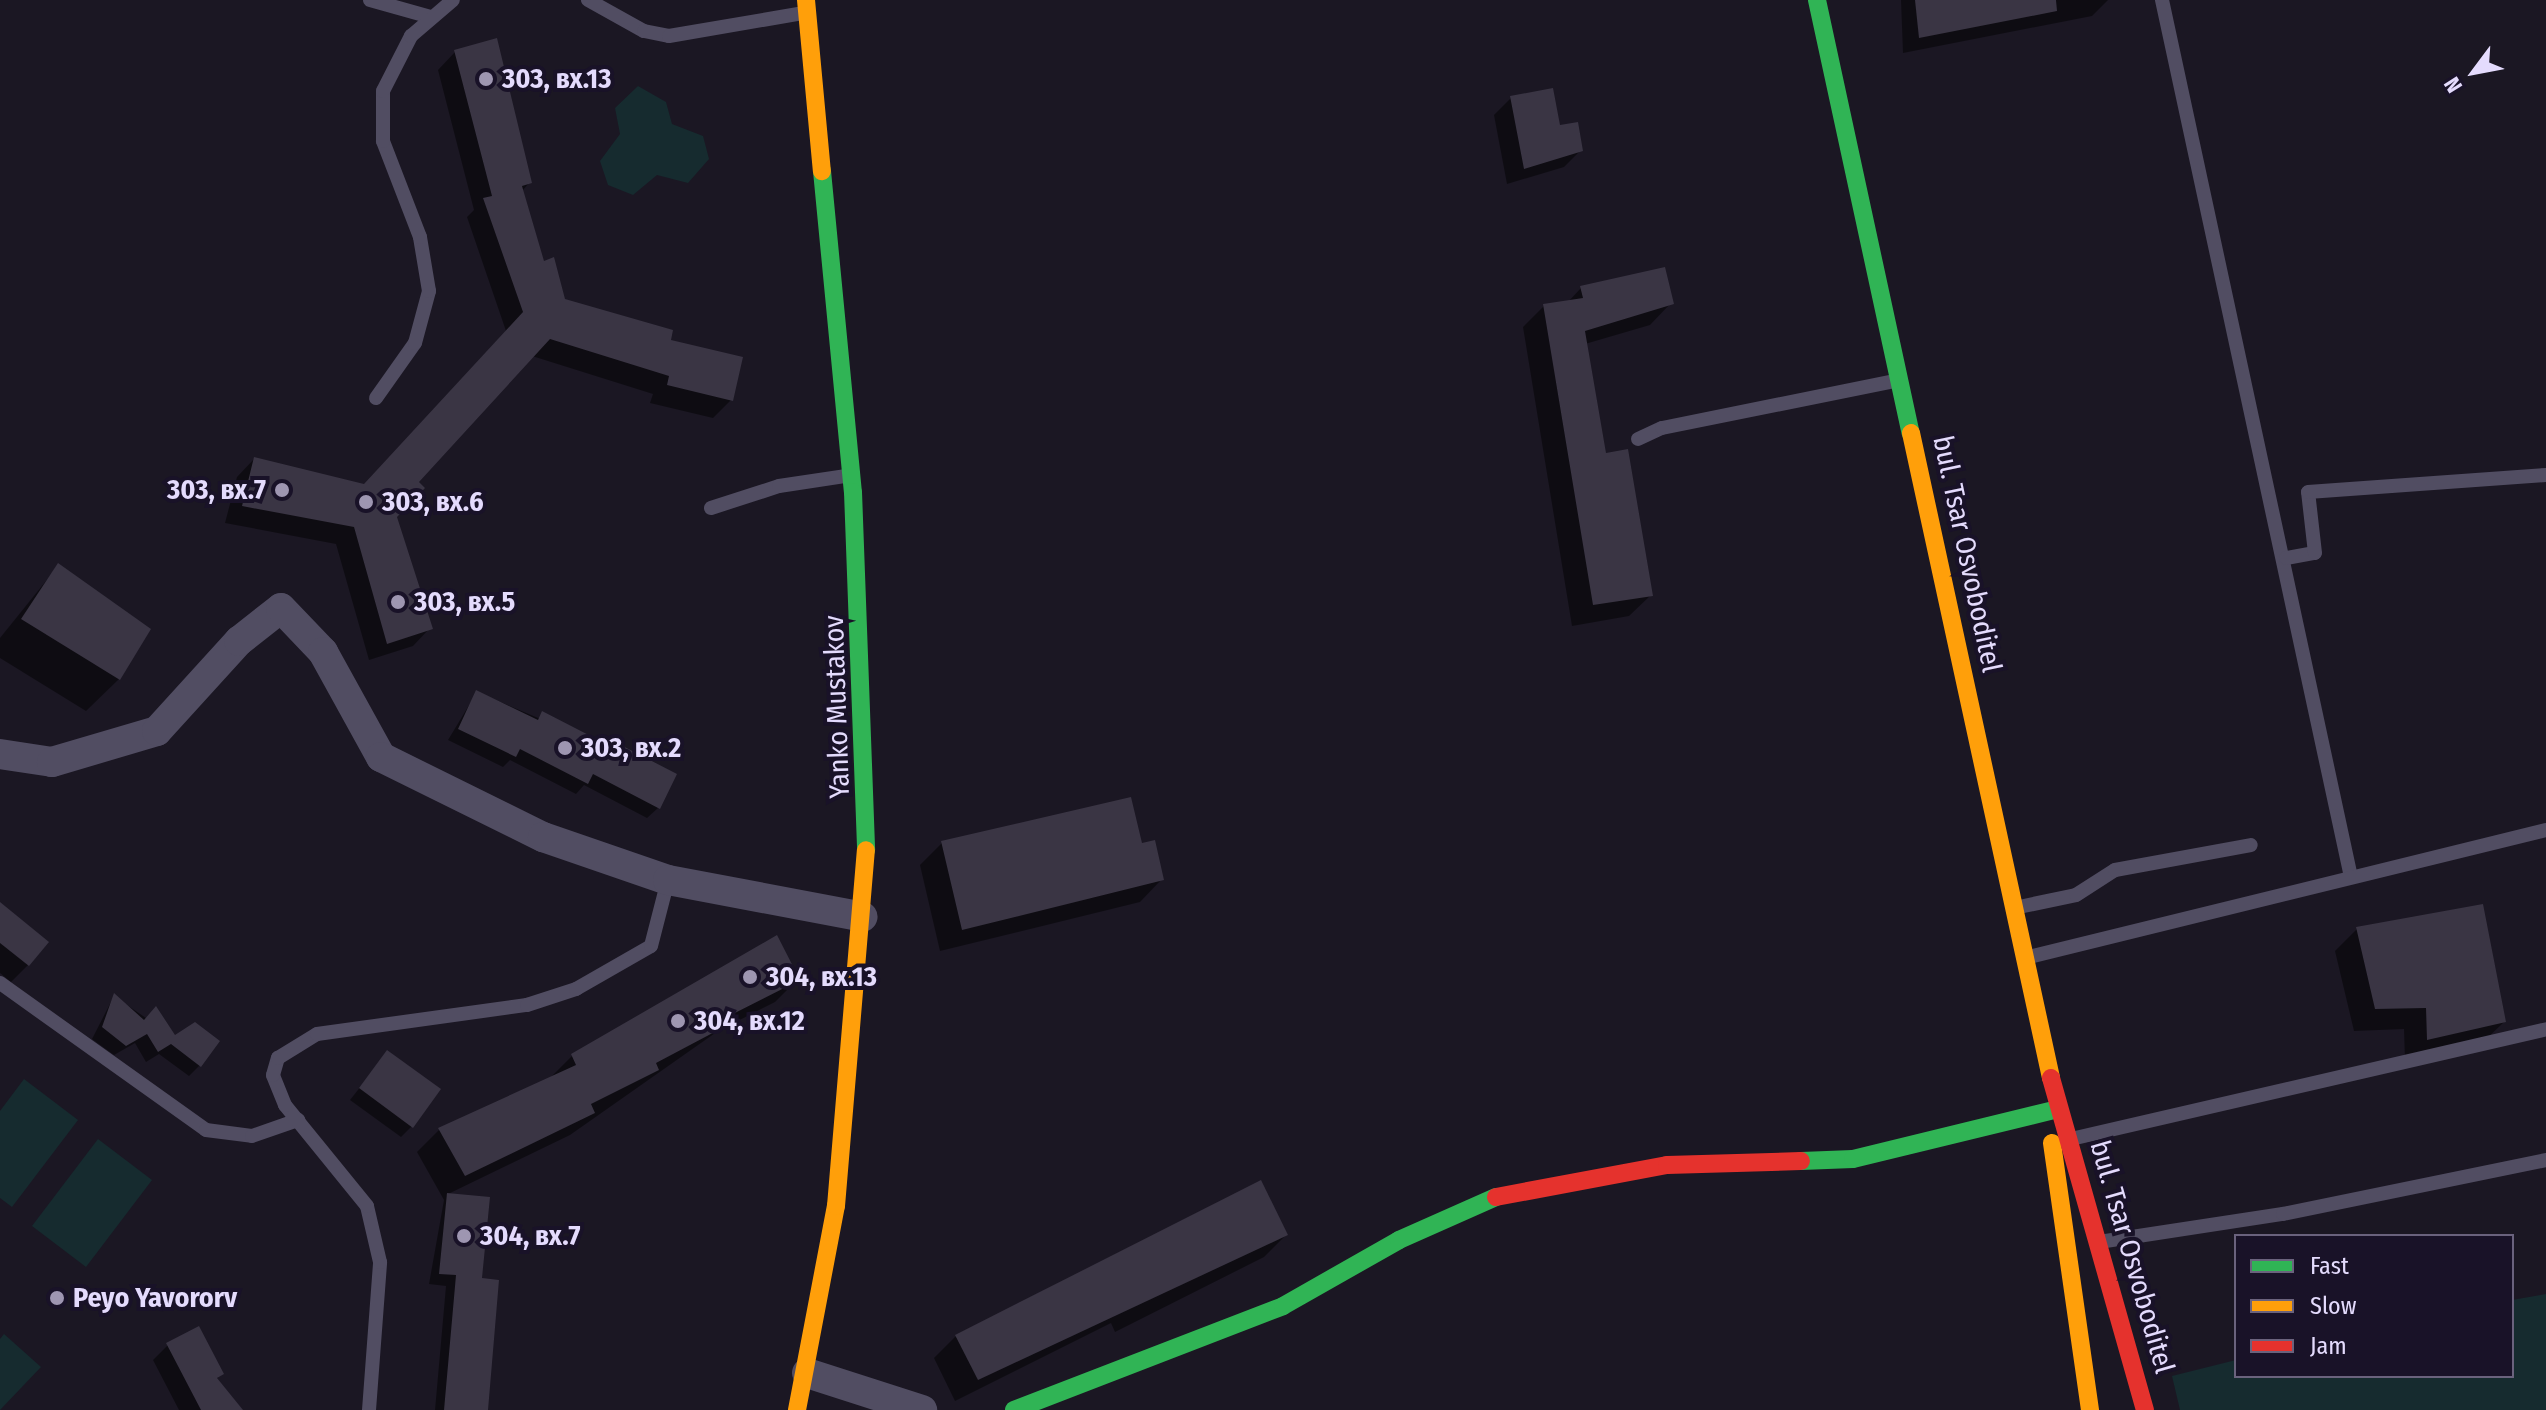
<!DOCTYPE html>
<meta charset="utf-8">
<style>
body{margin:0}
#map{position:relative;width:2546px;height:1410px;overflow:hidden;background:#1b1723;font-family:"Fira Sans Condensed",sans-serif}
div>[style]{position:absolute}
.green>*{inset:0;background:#162b2f}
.shadow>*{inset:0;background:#0007}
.building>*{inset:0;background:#3a3544}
.lane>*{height:14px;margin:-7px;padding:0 7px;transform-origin:7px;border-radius:7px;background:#514d62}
.street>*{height:30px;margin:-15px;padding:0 15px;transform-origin:15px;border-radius:15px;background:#514d62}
.fast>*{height:18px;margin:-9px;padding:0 9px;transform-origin:9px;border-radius:9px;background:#30b455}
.slow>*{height:18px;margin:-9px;padding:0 9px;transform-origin:9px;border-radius:9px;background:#ff9f0a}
.jam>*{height:18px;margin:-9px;padding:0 9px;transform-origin:9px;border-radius:9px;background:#e5322d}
.dots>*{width:22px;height:22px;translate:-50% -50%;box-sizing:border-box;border:4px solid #191228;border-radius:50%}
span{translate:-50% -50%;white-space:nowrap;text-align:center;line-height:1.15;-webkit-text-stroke:8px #191228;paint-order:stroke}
.poi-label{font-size:28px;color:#e4dbfd;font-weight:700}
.left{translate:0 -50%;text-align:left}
.right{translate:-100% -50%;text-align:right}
.street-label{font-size:28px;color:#e4dbfd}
.legend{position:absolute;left:2234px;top:1234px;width:280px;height:144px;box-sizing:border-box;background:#191228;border:2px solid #6a627d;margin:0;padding:10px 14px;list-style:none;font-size:24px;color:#e4dbfd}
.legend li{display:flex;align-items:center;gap:16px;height:40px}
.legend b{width:40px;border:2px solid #6a627d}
.north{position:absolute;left:2434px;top:32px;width:80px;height:80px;-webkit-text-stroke:6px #191228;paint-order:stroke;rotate:238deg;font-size:22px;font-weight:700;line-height:32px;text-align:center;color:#e4dbfd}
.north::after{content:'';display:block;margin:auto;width:28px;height:36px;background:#e4dbfd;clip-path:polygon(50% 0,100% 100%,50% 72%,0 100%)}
</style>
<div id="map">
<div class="green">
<div style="clip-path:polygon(638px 86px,666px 102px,672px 124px,703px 136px,709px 159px,688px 183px,657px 175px,633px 195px,608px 185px,600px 161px,620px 134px,615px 108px)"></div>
<div style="clip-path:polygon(24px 1079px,78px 1120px,12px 1207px,0 1198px,0 1111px)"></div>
<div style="clip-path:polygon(98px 1139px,152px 1180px,86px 1267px,32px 1226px)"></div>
<div style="clip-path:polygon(2546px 1294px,2546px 1410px,2180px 1410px,2172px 1376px,2236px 1360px,2236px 1376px,2512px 1376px,2512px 1300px)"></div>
<div style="clip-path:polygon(4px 1334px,41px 1367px,0 1410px,0 1339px)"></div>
</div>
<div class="shadow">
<div style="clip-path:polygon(1901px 0,2108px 0,2092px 16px,1903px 53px)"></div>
<div style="clip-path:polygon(455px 52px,530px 182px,522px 191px,543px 263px,564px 301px,668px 341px,731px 400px,713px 418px,650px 403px,653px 394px,532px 356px,416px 482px,395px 517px,430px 628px,413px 646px,369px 660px,336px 544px,225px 523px,237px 477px,254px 459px,364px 486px,506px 331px,467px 217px,474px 210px,438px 70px)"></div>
<div style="clip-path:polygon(1511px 98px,1559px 128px,1581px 150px,1564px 167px,1507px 184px,1494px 115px)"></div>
<div style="clip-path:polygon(1581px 288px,1671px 303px,1650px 325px,1585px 344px,1604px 455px,1651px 595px,1629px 616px,1572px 626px,1523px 327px,1544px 306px,1567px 303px)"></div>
<div style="clip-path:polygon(58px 566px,149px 629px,119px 679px,86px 711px,0 658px,0 638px)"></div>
<div style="clip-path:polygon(477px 692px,609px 748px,658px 808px,647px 818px,584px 785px,576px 794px,510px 760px,503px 767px,448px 740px)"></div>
<div style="clip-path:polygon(942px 843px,1140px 845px,1162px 879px,1140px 902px,940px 951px,920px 865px)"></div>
<div style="clip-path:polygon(0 905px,28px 965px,11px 982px,0 973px)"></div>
<div style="clip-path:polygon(2357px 929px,2504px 1022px,2481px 1044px,2405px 1061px,2404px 1029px,2354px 1031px,2335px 951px)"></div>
<div style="clip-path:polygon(777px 938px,798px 979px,775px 1002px,718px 1031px,570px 1135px,446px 1195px,487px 1199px,479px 1280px,485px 1410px,435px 1410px,446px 1286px,429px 1284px,444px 1200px,417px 1152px,440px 1129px,549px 1079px,572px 1056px)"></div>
<div style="clip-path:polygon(114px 996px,175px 1038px,200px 1065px,189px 1076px,159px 1054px,146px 1062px,135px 1043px,114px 1055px,92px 1039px)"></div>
<div style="clip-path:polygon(388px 1052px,412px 1126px,401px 1137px,350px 1100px)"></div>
<div style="clip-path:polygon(1286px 1235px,1264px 1257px,1115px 1332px,1111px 1323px,955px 1401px,934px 1358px,956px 1336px)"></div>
<div style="clip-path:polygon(168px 1345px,222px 1374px,216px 1379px,240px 1410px,179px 1410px,153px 1360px)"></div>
</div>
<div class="building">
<div style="clip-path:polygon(1915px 0,2056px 0,2057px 11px,1919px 38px)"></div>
<div style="clip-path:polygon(497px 38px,532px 183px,522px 186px,544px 261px,554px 257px,565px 299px,673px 330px,671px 340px,743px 357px,733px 401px,667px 385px,669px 376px,550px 339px,419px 482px,425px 488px,397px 517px,433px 629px,387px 644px,354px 527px,242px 506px,254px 457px,364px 484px,523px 312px,483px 198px,492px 196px,454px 50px)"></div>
<div style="clip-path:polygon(1553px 88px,1560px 125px,1578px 122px,1583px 151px,1524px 169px,1510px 96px)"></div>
<div style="clip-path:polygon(1665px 267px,1674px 304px,1585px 331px,1606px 453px,1628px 449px,1653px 596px,1593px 605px,1543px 304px,1583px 298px,1580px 286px)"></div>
<div style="clip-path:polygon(58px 563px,151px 629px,120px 680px,21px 619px)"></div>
<div style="clip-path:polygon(476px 690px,538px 720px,542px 711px,610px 746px,613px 741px,677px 774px,660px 809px,593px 774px,588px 784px,520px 749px,516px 757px,458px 729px)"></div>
<div style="clip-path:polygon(1131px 797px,1142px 843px,1155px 840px,1164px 880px,962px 930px,941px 841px)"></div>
<div style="clip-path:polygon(0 902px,49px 942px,29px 966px,0 943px)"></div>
<div style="clip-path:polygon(2483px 904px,2506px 1022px,2427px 1040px,2426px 1008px,2375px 1009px,2356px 927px)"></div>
<div style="clip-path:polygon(777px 935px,800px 980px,721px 1020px,724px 1027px,656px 1063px,659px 1070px,591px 1104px,595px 1113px,465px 1176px,438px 1128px,576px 1065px,571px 1054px)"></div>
<div style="clip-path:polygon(114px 993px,144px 1020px,156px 1006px,175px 1035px,195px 1022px,220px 1041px,201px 1067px,171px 1044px,158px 1052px,147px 1034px,126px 1046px,102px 1027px)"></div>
<div style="clip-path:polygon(387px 1050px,441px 1089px,413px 1128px,359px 1088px)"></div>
<div style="clip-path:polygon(1261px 1180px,1288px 1235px,978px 1380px,955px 1335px)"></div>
<div style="clip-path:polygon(447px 1193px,490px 1197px,482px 1278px,499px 1280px,488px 1410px,444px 1410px,456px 1275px,439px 1274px)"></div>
<div style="clip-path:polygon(199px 1326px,224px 1374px,217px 1378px,243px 1410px,201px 1410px,166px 1343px)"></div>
</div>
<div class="lane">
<div style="left:370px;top:0;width:63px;rotate:15.6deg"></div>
<div style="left:588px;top:0;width:64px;rotate:29deg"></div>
<div style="left:644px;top:31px;width:25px;rotate:11deg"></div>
<div style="left:669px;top:36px;width:137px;rotate:-9.7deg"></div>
<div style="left:2162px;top:0;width:897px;rotate:77.84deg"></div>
<div style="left:376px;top:398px;width:67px;rotate:-54.7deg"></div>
<div style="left:415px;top:343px;width:54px;rotate:-74.9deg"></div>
<div style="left:429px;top:291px;width:55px;rotate:-99.5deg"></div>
<div style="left:420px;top:237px;width:103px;rotate:-111.1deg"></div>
<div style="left:383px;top:141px;width:50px;rotate:-90deg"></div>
<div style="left:383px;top:91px;width:62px;rotate:-63deg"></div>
<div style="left:411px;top:36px;width:55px;rotate:-40.6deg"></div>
<div style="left:1638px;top:439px;width:26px;rotate:-25deg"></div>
<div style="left:1662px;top:428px;width:238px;rotate:-11.4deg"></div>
<div style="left:711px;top:508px;width:71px;rotate:-17.9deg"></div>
<div style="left:779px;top:486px;width:68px;rotate:-8.5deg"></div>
<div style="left:2286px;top:558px;width:29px;rotate:-10deg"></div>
<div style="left:2315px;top:553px;width:61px;rotate:-96.5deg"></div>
<div style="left:2308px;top:492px;width:239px;rotate:-4.1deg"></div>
<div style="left:2019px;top:907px;width:58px;rotate:-11.9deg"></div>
<div style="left:2076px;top:895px;width:46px;rotate:-32.7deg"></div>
<div style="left:2115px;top:870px;width:138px;rotate:-10.4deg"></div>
<div style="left:2029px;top:957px;width:532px;rotate:-13.8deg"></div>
<div style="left:0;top:983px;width:253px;rotate:35.5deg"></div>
<div style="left:206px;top:1130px;width:46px;rotate:7.4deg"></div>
<div style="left:252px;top:1136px;width:49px;rotate:-19.2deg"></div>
<div style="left:2071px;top:1139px;width:488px;rotate:-13deg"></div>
<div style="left:2099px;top:1242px;width:186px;rotate:-8.7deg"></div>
<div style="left:2283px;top:1214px;width:268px;rotate:-11.6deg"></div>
<div style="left:369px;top:1410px;width:148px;rotate:-85.7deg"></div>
<div style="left:380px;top:1262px;width:57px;rotate:-103.1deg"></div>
<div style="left:367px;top:1206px;width:130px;rotate:-129.1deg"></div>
<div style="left:285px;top:1105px;width:32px;rotate:-112deg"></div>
<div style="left:273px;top:1075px;width:18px;rotate:-74deg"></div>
<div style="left:278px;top:1058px;width:46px;rotate:-31.6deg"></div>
<div style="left:317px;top:1034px;width:212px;rotate:-7.9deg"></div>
<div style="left:527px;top:1005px;width:52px;rotate:-18.1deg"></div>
<div style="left:576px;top:989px;width:86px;rotate:-29.8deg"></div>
<div style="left:651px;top:946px;width:68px;rotate:-75.6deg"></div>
</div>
<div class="street">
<div style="left:0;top:754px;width:53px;rotate:8.7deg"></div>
<div style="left:52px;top:762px;width:109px;rotate:-16.4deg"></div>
<div style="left:157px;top:731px;width:122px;rotate:-47.7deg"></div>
<div style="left:239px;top:641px;width:53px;rotate:-38.2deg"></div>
<div style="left:281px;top:608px;width:61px;rotate:46.3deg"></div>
<div style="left:323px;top:652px;width:120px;rotate:61.1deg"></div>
<div style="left:381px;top:757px;width:181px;rotate:26.3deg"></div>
<div style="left:543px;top:837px;width:132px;rotate:19deg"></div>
<div style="left:668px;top:880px;width:198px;rotate:10.7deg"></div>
<div style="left:807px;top:1373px;width:121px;rotate:17.8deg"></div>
</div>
<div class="fast">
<div style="left:1817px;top:0;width:443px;rotate:77.8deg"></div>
<div style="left:822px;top:171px;width:322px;rotate:84.5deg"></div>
<div style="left:853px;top:492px;width:358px;rotate:87.9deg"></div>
<div style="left:1801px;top:1161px;width:52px;rotate:-2.2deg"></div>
<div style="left:1853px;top:1159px;width:211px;rotate:-13.7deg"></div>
<div style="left:1014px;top:1410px;width:288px;rotate:-21.1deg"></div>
<div style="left:1283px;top:1306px;width:133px;rotate:-29.6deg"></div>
<div style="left:1399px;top:1240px;width:106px;rotate:-23.9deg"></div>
</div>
<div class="slow">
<div style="left:806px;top:0;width:172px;rotate:84.7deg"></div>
<div style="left:1911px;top:433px;width:660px;rotate:77.75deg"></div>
<div style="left:2052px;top:1143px;width:270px;rotate:81.9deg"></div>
<div style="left:797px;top:1410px;width:208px;rotate:-79.2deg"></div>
<div style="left:836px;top:1206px;width:357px;rotate:-85.2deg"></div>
</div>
<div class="jam">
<div style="left:2051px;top:1078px;width:345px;rotate:74.2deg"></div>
<div style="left:1496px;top:1197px;width:174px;rotate:-10.6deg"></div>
<div style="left:1667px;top:1165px;width:134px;rotate:-1.7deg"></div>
</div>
<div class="dots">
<div style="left:486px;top:79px;background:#9e96b1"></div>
<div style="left:282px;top:490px;background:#9e96b1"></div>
<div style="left:366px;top:502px;background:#9e96b1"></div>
<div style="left:398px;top:602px;background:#9e96b1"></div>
<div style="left:565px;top:748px;background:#9e96b1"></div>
<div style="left:750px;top:977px;background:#9e96b1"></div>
<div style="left:678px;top:1021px;background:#9e96b1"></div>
<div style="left:464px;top:1236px;background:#9e96b1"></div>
<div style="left:57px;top:1298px;background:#9e96b1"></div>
</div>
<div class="poi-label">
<span class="left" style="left:502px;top:79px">303, вх.13</span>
<span class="right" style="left:266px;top:490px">303, вх.7</span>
<span class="left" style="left:382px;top:502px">303, вх.6</span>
<span class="left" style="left:414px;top:602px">303, вх.5</span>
<span class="left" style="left:581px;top:748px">303, вх.2</span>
<span class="left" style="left:766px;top:977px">304, вх.13</span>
<span class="left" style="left:694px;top:1021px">304, вх.12</span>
<span class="left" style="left:480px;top:1236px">304, вх.7</span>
<span class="left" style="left:73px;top:1298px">Peyo Yavororv</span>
</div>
<div class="street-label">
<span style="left:1967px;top:554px;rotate:78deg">bul. Tsar Osvoboditel</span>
<span style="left:837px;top:707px;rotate:-92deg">Yanko Mustakov</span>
<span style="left:2132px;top:1257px;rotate:74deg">bul. Tsar Osvoboditel</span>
</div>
<ul class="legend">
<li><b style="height:10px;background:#30b455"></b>Fast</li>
<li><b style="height:10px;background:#ff9f0a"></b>Slow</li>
<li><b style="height:10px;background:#e5322d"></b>Jam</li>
</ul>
<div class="north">N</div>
</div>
